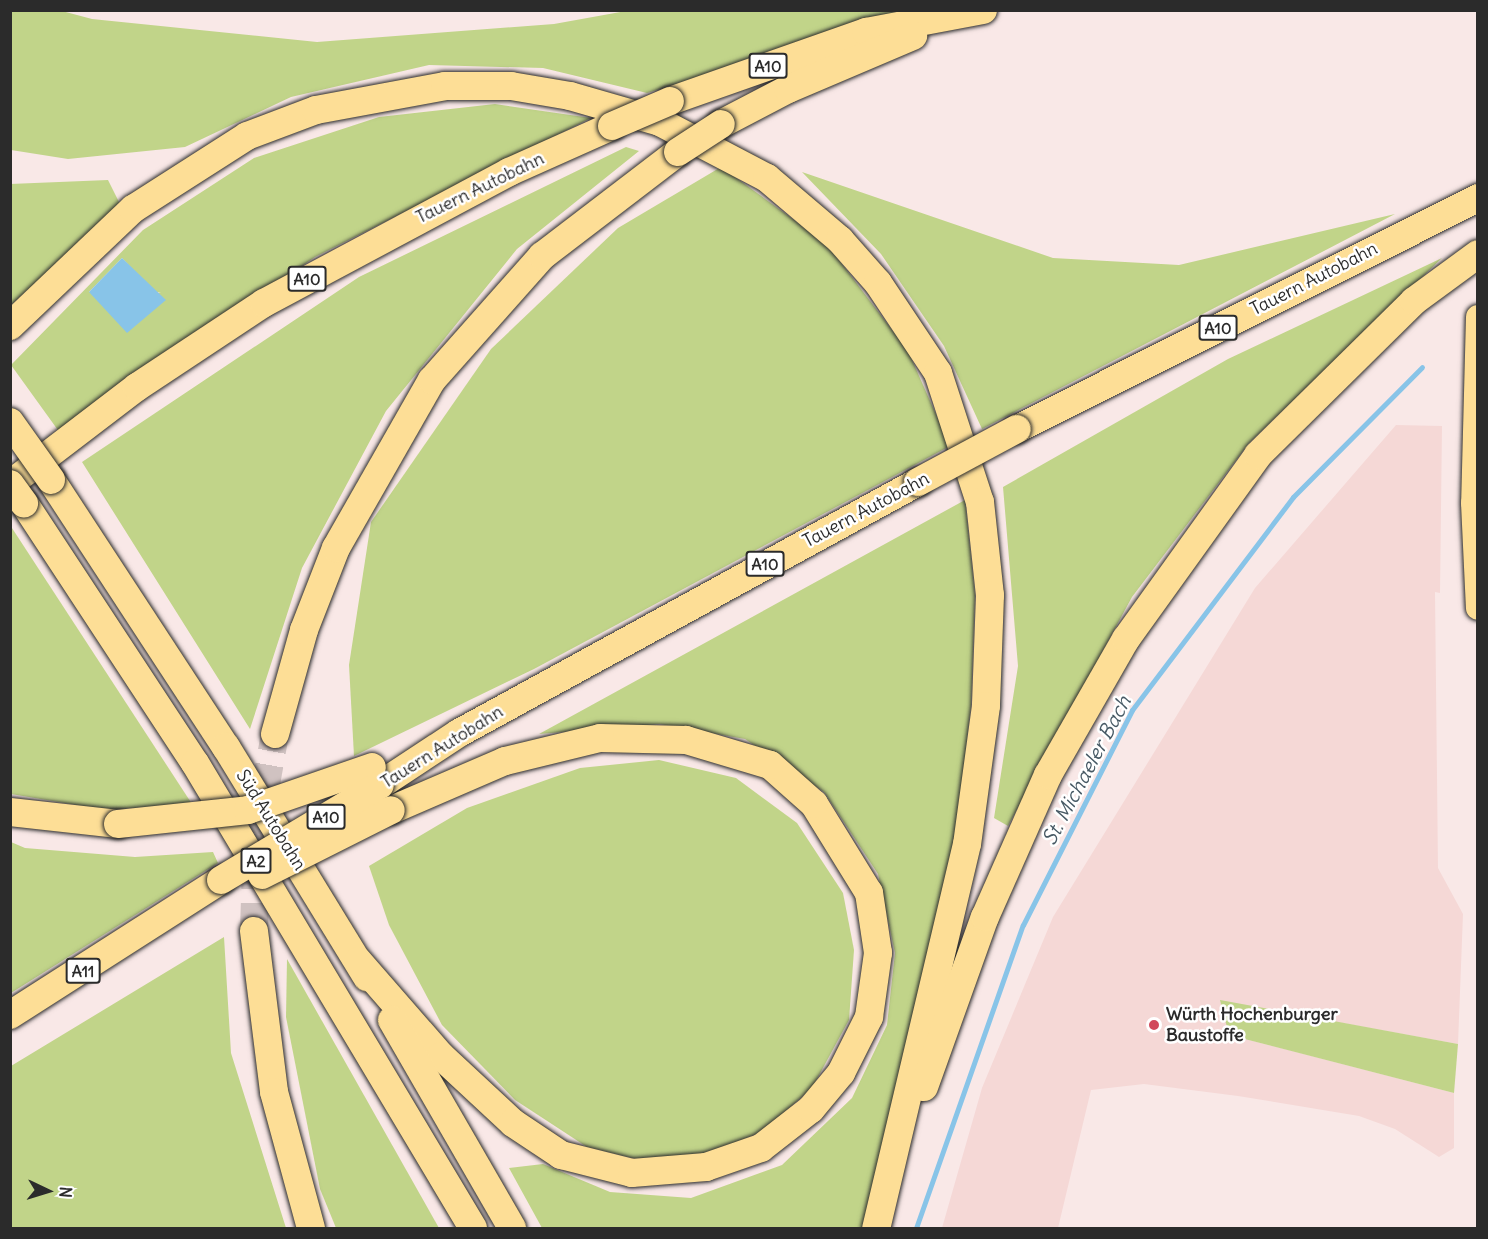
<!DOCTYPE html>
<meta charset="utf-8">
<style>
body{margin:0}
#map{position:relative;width:1488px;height:1239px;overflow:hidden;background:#f9e8e7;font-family:Delius,sans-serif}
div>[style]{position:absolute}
.built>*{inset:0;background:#f5d8d6}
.green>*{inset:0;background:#c1d489}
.water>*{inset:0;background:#88c4e8}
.stream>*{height:5px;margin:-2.5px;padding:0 2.5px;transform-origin:2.5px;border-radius:2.5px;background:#88c4e8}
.highway-tunnel>*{height:28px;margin-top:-14px;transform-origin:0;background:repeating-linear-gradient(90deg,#d0c2c1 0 28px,transparent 0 42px)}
.roads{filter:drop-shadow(0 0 2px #2b2b2b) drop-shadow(0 0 2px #2b2b2b)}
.major>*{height:24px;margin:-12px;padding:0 12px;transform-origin:12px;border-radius:12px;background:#fdde96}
.highway>*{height:28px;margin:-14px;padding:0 14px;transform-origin:14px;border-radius:14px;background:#fdde96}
.bridges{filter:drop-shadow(0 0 2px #2b2b2b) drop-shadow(0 0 2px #2b2b2b)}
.highway-bridge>*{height:28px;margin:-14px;padding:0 14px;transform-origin:14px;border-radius:14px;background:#fdde96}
.dots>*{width:16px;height:16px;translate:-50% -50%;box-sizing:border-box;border:3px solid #fff;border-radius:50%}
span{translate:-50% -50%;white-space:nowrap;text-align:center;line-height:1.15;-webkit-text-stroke:5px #fff;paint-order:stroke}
.shield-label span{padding:2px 4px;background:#fff;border:2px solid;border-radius:4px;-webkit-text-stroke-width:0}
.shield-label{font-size:16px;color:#2b2b2b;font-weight:700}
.street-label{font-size:18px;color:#2b2b2b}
.poi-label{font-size:18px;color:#2b2b2b;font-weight:700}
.left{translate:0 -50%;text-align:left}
.water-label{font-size:20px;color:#475964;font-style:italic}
.frame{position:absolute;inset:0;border:12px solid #2b2b2b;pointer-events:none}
.north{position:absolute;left:18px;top:1161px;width:60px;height:60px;-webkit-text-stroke:4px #fff;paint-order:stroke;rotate:94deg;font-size:16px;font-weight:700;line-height:24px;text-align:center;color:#2b2b2b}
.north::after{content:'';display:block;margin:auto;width:21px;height:27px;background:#2b2b2b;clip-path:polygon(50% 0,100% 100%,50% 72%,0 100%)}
</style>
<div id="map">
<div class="built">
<div style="clip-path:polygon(1396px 425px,1442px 426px,1440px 593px,1435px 592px,1438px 868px,1463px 914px,1458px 1044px,1221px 1001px,1230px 1035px,1454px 1093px,1454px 1148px,1439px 1157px,1395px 1129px,1359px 1116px,1238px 1096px,1144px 1084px,1091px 1090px,1058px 1228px,942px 1228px,982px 1088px,1053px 917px,1255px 588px)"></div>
</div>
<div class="green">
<div style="clip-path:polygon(10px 11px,62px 11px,92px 19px,317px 42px,554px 24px,626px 11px,921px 11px,647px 93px,543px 68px,429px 65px,291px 97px,185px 147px,68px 159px,11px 150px)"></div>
<div style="clip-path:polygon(evenodd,495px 104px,591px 118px,315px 257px,60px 433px,11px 365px,143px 230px,254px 158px,379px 117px,495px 104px,122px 258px,153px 291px,161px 293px,89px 292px,122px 258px)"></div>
<div style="clip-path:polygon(626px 147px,639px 151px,517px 249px,386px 411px,302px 568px,250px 729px,82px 462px,359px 277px)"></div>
<div style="clip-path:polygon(721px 167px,826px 243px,908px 351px,950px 446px,534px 669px,354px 756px,349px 665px,371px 522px,491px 349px,618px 228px)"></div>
<div style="clip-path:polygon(802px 172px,1053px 258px,1179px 265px,1395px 214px,982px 429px,944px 346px,881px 254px)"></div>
<div style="clip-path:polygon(108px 180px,121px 206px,11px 305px,10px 184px)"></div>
<div style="clip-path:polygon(1442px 258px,1249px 443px,1132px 597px,1008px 826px,994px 818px,1018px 666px,1003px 487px,1228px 359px)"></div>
<div style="clip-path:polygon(965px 500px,975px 595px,971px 706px,955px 844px,864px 1228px,542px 1228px,509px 1168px,543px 1164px,610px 1192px,691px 1198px,782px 1165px,852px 1098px,887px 1025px,895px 953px,878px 874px,824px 792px,745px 739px,660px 724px,539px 734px)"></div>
<div style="clip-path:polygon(10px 525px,192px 804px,106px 810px,11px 794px)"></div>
<div style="clip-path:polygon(659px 760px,736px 778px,797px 823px,843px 893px,854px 950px,849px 1020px,812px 1088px,763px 1131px,709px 1154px,640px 1160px,587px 1147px,515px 1100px,442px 1025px,389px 925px,369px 866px,467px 808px,580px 768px)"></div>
<div style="clip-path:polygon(11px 842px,25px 848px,135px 857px,213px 852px,218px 863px,11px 993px)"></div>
<div style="clip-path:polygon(224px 937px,231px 1053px,286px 1228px,11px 1228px,11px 1066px)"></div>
<div style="clip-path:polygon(287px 959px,439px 1228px,336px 1228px,320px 1189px,286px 1017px)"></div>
<div style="clip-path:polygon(1220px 1000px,1458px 1044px,1454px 1093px,1229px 1035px)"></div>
</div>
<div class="water">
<div style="clip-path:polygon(122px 258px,166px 300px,127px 333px,89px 292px)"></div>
</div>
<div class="stream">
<div style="left:916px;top:1228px;width:321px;rotate:-70.6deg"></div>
<div style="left:1023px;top:925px;width:241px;rotate:-63.1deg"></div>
<div style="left:1132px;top:710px;width:267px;rotate:-52.9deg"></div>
<div style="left:1293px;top:497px;width:183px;rotate:-45.2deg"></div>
</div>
<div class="highway-tunnel">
<div style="left:254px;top:931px;width:97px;rotate:-88.2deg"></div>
<div style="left:257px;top:834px;width:102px;rotate:-79.8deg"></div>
</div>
<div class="roads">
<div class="major">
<div style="left:1478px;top:317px;width:186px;rotate:91.5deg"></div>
<div style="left:1473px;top:503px;width:105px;rotate:87.3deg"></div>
</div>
<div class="highway">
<div style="left:670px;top:101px;width:208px;rotate:-19.4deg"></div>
<div style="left:866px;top:32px;width:119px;rotate:-10.6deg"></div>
<div style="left:721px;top:124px;width:76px;rotate:-27.6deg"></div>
<div style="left:788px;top:89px;width:136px;rotate:-23deg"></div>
<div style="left:10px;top:326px;width:170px;rotate:-43.6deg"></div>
<div style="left:133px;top:209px;width:135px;rotate:-32.6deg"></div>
<div style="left:247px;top:136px;width:74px;rotate:-20.6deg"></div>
<div style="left:316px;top:110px;width:131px;rotate:-10.5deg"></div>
<div style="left:445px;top:86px;width:66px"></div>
<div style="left:511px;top:86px;width:60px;rotate:9.6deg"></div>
<div style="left:570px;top:96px;width:94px;rotate:16.1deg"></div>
<div style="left:660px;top:122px;width:121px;rotate:27.6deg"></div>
<div style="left:767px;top:178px;width:96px;rotate:40.3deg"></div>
<div style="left:840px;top:240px;width:57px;rotate:48.5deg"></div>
<div style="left:878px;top:283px;width:108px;rotate:56.3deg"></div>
<div style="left:938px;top:373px;width:136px;rotate:72deg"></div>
<div style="left:980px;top:502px;width:94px;rotate:83.9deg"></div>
<div style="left:990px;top:595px;width:111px;rotate:92.1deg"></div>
<div style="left:986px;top:706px;width:139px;rotate:97.8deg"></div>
<div style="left:967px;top:844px;width:395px;rotate:103.3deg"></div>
<div style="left:1017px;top:429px;width:516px;rotate:-26.61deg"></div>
<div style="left:51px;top:480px;width:319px;rotate:56.8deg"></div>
<div style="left:226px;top:747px;width:270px;rotate:58.5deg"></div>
<div style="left:10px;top:484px;width:160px;rotate:-37.4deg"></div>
<div style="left:137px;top:387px;width:152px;rotate:-33.5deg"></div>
<div style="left:264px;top:303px;width:278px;rotate:-28.1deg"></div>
<div style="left:509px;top:172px;width:113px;rotate:-24.1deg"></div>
<div style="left:24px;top:503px;width:311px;rotate:56.7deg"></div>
<div style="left:195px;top:763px;width:542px;rotate:59.13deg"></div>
<div style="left:275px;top:734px;width:108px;rotate:-74.4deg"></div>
<div style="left:304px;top:630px;width:88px;rotate:-68.7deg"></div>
<div style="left:336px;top:548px;width:193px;rotate:-60.3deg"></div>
<div style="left:432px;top:380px;width:166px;rotate:-48.4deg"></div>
<div style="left:542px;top:256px;width:171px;rotate:-37.4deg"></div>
<div style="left:380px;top:785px;width:95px;rotate:-33.4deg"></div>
<div style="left:459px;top:733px;width:523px;rotate:-28.67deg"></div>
<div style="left:10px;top:812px;width:109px;rotate:6.3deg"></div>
<div style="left:254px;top:931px;width:162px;rotate:82.9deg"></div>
<div style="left:274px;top:1092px;width:141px;rotate:74.8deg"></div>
<div style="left:358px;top:961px;width:126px;rotate:48.9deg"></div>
<div style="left:441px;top:1056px;width:98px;rotate:42.9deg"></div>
<div style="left:513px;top:1123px;width:58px;rotate:33.7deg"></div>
<div style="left:561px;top:1155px;width:73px;rotate:14.2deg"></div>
<div style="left:632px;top:1173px;width:74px;rotate:-4.6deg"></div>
<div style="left:706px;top:1167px;width:58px;rotate:-19.1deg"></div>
<div style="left:761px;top:1148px;width:63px;rotate:-38deg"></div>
<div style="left:811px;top:1109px;width:47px;rotate:-50.2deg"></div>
<div style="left:841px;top:1073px;width:63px;rotate:-63.4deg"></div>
<div style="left:869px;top:1017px;width:65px;rotate:-82deg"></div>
<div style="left:878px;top:953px;width:61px;rotate:-98.5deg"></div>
<div style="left:869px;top:893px;width:105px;rotate:-121.7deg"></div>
<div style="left:814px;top:804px;width:59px;rotate:-138.4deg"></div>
<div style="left:770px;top:765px;width:88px;rotate:-163.4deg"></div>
<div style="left:686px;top:740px;width:86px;rotate:-178.7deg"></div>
<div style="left:600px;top:738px;width:98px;rotate:166.4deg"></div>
<div style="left:505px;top:761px;width:124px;rotate:156.7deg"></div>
<div style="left:10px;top:1015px;width:250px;rotate:-32.6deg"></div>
<div style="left:392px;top:1020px;width:240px;rotate:60deg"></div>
<div style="left:924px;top:1087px;width:181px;rotate:-70.3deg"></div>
<div style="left:985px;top:917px;width:155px;rotate:-66.1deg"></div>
<div style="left:1048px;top:775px;width:157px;rotate:-60.2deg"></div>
<div style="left:1126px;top:639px;width:226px;rotate:-54.3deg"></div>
<div style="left:1258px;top:455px;width:219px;rotate:-44.6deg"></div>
<div style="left:1414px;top:301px;width:79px;rotate:-36.3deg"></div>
</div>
</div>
<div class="bridges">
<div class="highway-bridge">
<div style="left:612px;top:126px;width:63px;rotate:-23.3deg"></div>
<div style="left:678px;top:152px;width:51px;rotate:-33.1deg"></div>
<div style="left:10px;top:422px;width:71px;rotate:54.7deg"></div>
<div style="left:918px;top:482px;width:112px;rotate:-28.2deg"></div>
<div style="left:10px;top:484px;width:24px;rotate:54deg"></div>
<div style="left:118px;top:824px;width:131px;rotate:-6.1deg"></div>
<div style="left:248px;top:810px;width:131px;rotate:-19.1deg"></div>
<div style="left:262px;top:875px;width:144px;rotate:-26.7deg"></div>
<div style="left:221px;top:880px;width:185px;rotate:-30.9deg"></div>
</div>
</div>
<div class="dots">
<div style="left:1154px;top:1025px;background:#d1495b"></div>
</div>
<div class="shield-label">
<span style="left:768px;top:66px">A10</span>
<span style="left:307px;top:279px">A10</span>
<span style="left:1218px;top:328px">A10</span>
<span style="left:765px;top:564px">A10</span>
<span style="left:326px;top:817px">A10</span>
<span style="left:256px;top:861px">A2</span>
<span style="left:83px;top:971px">A11</span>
</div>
<div class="street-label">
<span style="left:480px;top:188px;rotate:-26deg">Tauern Autobahn</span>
<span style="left:1314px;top:279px;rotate:-27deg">Tauern Autobahn</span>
<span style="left:866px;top:510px;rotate:-28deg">Tauern Autobahn</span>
<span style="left:442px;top:747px;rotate:-32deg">Tauern Autobahn</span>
<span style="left:271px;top:820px;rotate:58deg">Süd Autobahn</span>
</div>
<div class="poi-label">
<span class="left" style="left:1166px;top:1025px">Würth Hochenburger<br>Baustoffe</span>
</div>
<div class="water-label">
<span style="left:1086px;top:770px;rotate:-62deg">St. Michaeler Bach</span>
</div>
<div class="frame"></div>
<div class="north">N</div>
</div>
